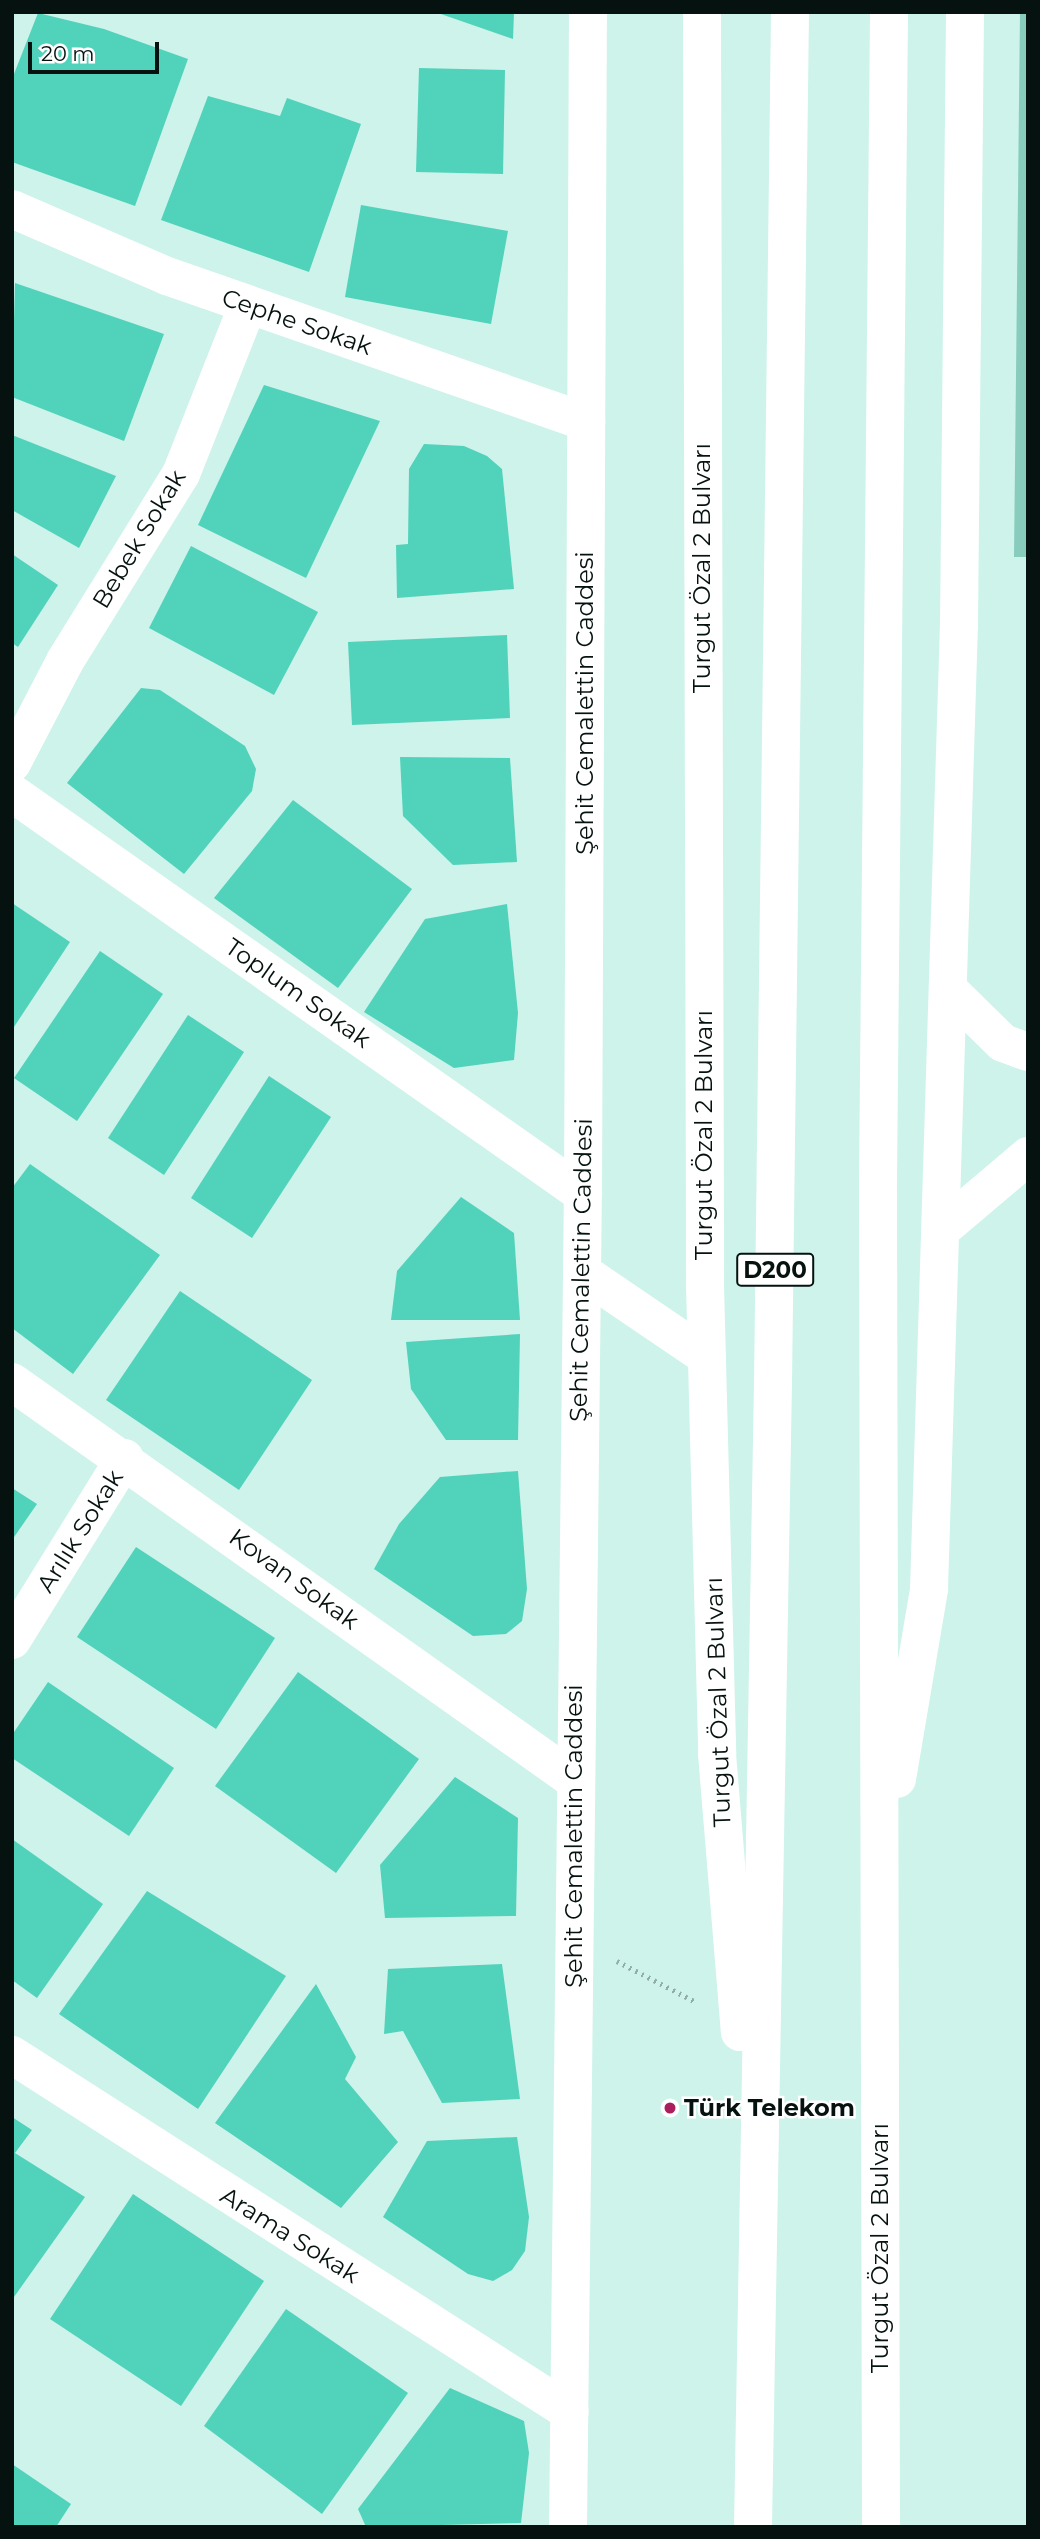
<!DOCTYPE html>
<meta charset="utf-8">
<style>
body{margin:0}
#map{position:relative;width:1040px;height:2539px;overflow:hidden;background:#cdf3ea;font-family:Montserrat,sans-serif}
div>[style]{position:absolute}
.green>*{inset:0;background:#88ccbe}
.building>*{inset:0;background:#51d2bb}
.path>*{height:4.5px;margin-top:-2.25px;transform-origin:0;background:repeating-linear-gradient(90deg,#90aea7 0 2px,transparent 0 7px)}
.minor>*{height:38px;margin:-19px;padding:0 19px;transform-origin:19px;border-radius:19px;background:#fff}
.highway>*{height:38px;margin:-19px;padding:0 19px;transform-origin:19px;border-radius:19px;background:#fff}
.dots>*{width:19px;height:19px;translate:-50% -50%;box-sizing:border-box;border:4px solid #fff;border-radius:50%}
span{translate:-50% -50%;white-space:nowrap;text-align:center;line-height:1.15;-webkit-text-stroke:5px #fff;paint-order:stroke}
.shield-label span{padding:2px 5px;background:#fff;border:2px solid;border-radius:5px;-webkit-text-stroke-width:0}
.shield-label{font-size:23px;color:#051210;font-weight:700}
.street-label{font-size:24px;color:#051210}
.poi-label{font-size:24px;color:#051210;font-weight:700}
.left{translate:0 -50%;text-align:left}
.frame{position:absolute;inset:0;border:14px solid #051210;pointer-events:none}
.scale{position:absolute;left:28px;top:42px;width:131px;height:32px;box-sizing:border-box;border:4px solid #051210;border-top:0;padding-left:9px;font-size:21px;line-height:24px;white-space:nowrap;color:#051210;-webkit-text-stroke:5px #fff;paint-order:stroke}
</style>
<div id="map">
<div class="green">
<div style="clip-path:polygon(1020px 12px,1028px 12px,1028px 557px,1014px 557px)"></div>
</div>
<div class="building">
<div style="clip-path:polygon(438px 12px,514px 12px,513px 39px,438px 13px)"></div>
<div style="clip-path:polygon(38px 13px,104px 29px,188px 59px,135px 206px,12px 162px,12px 79px)"></div>
<div style="clip-path:polygon(419px 68px,505px 70px,503px 174px,416px 172px)"></div>
<div style="clip-path:polygon(208px 96px,280px 116px,287px 98px,361px 124px,309px 272px,161px 220px)"></div>
<div style="clip-path:polygon(361px 205px,508px 231px,491px 324px,345px 297px)"></div>
<div style="clip-path:polygon(15px 283px,164px 334px,124px 441px,12px 397px)"></div>
<div style="clip-path:polygon(264px 385px,380px 421px,306px 578px,198px 525px)"></div>
<div style="clip-path:polygon(12px 435px,116px 476px,79px 548px,12px 510px)"></div>
<div style="clip-path:polygon(424px 444px,464px 446px,487px 456px,502px 469px,514px 589px,397px 598px,396px 545px,408px 544px,409px 469px)"></div>
<div style="clip-path:polygon(191px 546px,318px 612px,274px 695px,149px 628px)"></div>
<div style="clip-path:polygon(12px 554px,58px 585px,18px 647px,12px 643px)"></div>
<div style="clip-path:polygon(507px 635px,510px 718px,352px 725px,348px 642px)"></div>
<div style="clip-path:polygon(141px 688px,160px 690px,245px 746px,256px 769px,252px 791px,184px 874px,67px 783px)"></div>
<div style="clip-path:polygon(400px 757px,510px 758px,517px 862px,453px 865px,403px 816px)"></div>
<div style="clip-path:polygon(293px 800px,412px 889px,338px 988px,214px 898px)"></div>
<div style="clip-path:polygon(12px 903px,70px 942px,12px 1030px)"></div>
<div style="clip-path:polygon(507px 904px,518px 1013px,514px 1060px,454px 1068px,364px 1012px,425px 919px)"></div>
<div style="clip-path:polygon(100px 951px,163px 994px,77px 1121px,14px 1078px)"></div>
<div style="clip-path:polygon(188px 1015px,244px 1052px,164px 1175px,108px 1138px)"></div>
<div style="clip-path:polygon(269px 1076px,331px 1117px,252px 1238px,191px 1198px)"></div>
<div style="clip-path:polygon(30px 1164px,160px 1255px,73px 1374px,12px 1328px,12px 1188px)"></div>
<div style="clip-path:polygon(461px 1197px,514px 1233px,520px 1320px,391px 1320px,397px 1271px)"></div>
<div style="clip-path:polygon(180px 1291px,312px 1380px,239px 1490px,106px 1400px)"></div>
<div style="clip-path:polygon(520px 1334px,518px 1440px,446px 1440px,411px 1389px,406px 1342px)"></div>
<div style="clip-path:polygon(518px 1471px,527px 1589px,522px 1621px,506px 1634px,473px 1636px,374px 1569px,399px 1524px,440px 1477px)"></div>
<div style="clip-path:polygon(12px 1488px,37px 1504px,12px 1540px)"></div>
<div style="clip-path:polygon(136px 1547px,275px 1638px,216px 1729px,77px 1637px)"></div>
<div style="clip-path:polygon(298px 1672px,419px 1759px,336px 1873px,215px 1786px)"></div>
<div style="clip-path:polygon(48px 1682px,174px 1768px,129px 1836px,12px 1758px,12px 1735px)"></div>
<div style="clip-path:polygon(455px 1777px,518px 1818px,516px 1916px,385px 1918px,380px 1865px)"></div>
<div style="clip-path:polygon(12px 1839px,103px 1904px,37px 1998px,12px 1980px)"></div>
<div style="clip-path:polygon(147px 1891px,286px 1976px,198px 2109px,59px 2014px)"></div>
<div style="clip-path:polygon(502px 1964px,520px 2099px,442px 2103px,403px 2031px,384px 2034px,388px 1969px)"></div>
<div style="clip-path:polygon(316px 1984px,356px 2057px,345px 2079px,398px 2142px,341px 2208px,215px 2123px)"></div>
<div style="clip-path:polygon(12px 2117px,32px 2130px,15px 2153px,85px 2197px,14px 2297px)"></div>
<div style="clip-path:polygon(517px 2137px,529px 2217px,525px 2251px,512px 2270px,493px 2281px,468px 2274px,383px 2217px,427px 2141px)"></div>
<div style="clip-path:polygon(133px 2194px,264px 2281px,181px 2406px,50px 2319px)"></div>
<div style="clip-path:polygon(286px 2309px,408px 2393px,322px 2514px,204px 2426px)"></div>
<div style="clip-path:polygon(450px 2388px,524px 2421px,529px 2453px,521px 2523px,366px 2527px,358px 2509px)"></div>
<div style="clip-path:polygon(12px 2464px,71px 2504px,56px 2527px,12px 2527px)"></div>
</div>
<div class="path">
<div style="left:617px;top:1961px;width:89px;rotate:27.4deg"></div>
</div>
<div class="minor">
<div style="left:12px;top:209px;width:169px;rotate:23.4deg"></div>
<div style="left:167px;top:276px;width:444px;rotate:19.2deg"></div>
<div style="left:12px;top:763px;width:115px;rotate:-62.5deg"></div>
<div style="left:65px;top:661px;width:220px;rotate:-58.2deg"></div>
<div style="left:181px;top:474px;width:182px;rotate:-68.4deg"></div>
<div style="left:12px;top:793px;width:698px;rotate:35.08deg"></div>
<div style="left:950px;top:991px;width:74px;rotate:44.5deg"></div>
<div style="left:1003px;top:1043px;width:27px;rotate:20deg"></div>
<div style="left:942px;top:1229px;width:113px;rotate:-40.3deg"></div>
<div style="left:12px;top:1382px;width:687px;rotate:35.29deg"></div>
<div style="left:12px;top:1640px;width:214px;rotate:-58.2deg"></div>
<div style="left:12px;top:2055px;width:662px;rotate:32.61deg"></div>
<div style="left:568px;top:2527px;width:1333px;rotate:-89.36deg"></div>
<div style="left:583px;top:1194px;width:1182px;rotate:-89.76deg"></div>
</div>
<div class="highway">
<div style="left:702px;top:12px;width:1273px;rotate:89.86deg"></div>
<div style="left:705px;top:1285px;width:469px;rotate:88.5deg"></div>
<div style="left:717px;top:1754px;width:279px;rotate:85.3deg"></div>
<div style="left:582px;top:1272px;width:151px;rotate:34.2deg"></div>
<div style="left:897px;top:1779px;width:193px;rotate:-80.4deg"></div>
<div style="left:929px;top:1589px;width:964px;rotate:-88.22deg"></div>
<div style="left:959px;top:625px;width:613px;rotate:-89.44deg"></div>
<div style="left:753px;top:2527px;width:1144px;rotate:-89deg"></div>
<div style="left:773px;top:1383px;width:1371px;rotate:-89.29deg"></div>
<div style="left:881px;top:2527px;width:1347px;rotate:-90.13deg"></div>
<div style="left:878px;top:1180px;width:1168px;rotate:-89.46deg"></div>
</div>
<div class="dots">
<div style="left:670px;top:2108px;background:#aa1e5e"></div>
</div>
<div class="shield-label">
<span style="left:775px;top:1270px">D200</span>
</div>
<div class="street-label">
<span style="left:297px;top:322px;rotate:19deg">Cephe Sokak</span>
<span style="left:139px;top:539px;rotate:-59deg">Bebek Sokak</span>
<span style="left:702px;top:568px;rotate:-90deg">Turgut Özal 2 Bulvarı</span>
<span style="left:585px;top:703px;rotate:-90deg">Şehit Cemalettin Caddesi</span>
<span style="left:298px;top:993px;rotate:35deg">Toplum Sokak</span>
<span style="left:704px;top:1135px;rotate:-90deg">Turgut Özal 2 Bulvarı</span>
<span style="left:581px;top:1270px;rotate:-89deg">Şehit Cemalettin Caddesi</span>
<span style="left:80px;top:1531px;rotate:-58deg">Arılık Sokak</span>
<span style="left:294px;top:1579px;rotate:36deg">Kovan Sokak</span>
<span style="left:718px;top:1702px;rotate:-92deg">Turgut Özal 2 Bulvarı</span>
<span style="left:574px;top:1836px;rotate:-90deg">Şehit Cemalettin Caddesi</span>
<span style="left:290px;top:2235px;rotate:32deg">Arama Sokak</span>
<span style="left:880px;top:2248px;rotate:-90deg">Turgut Özal 2 Bulvarı</span>
</div>
<div class="poi-label">
<span class="left" style="left:684px;top:2108px">Türk Telekom</span>
</div>
<div class="frame"></div>
<div class="scale">20 m</div>
</div>
